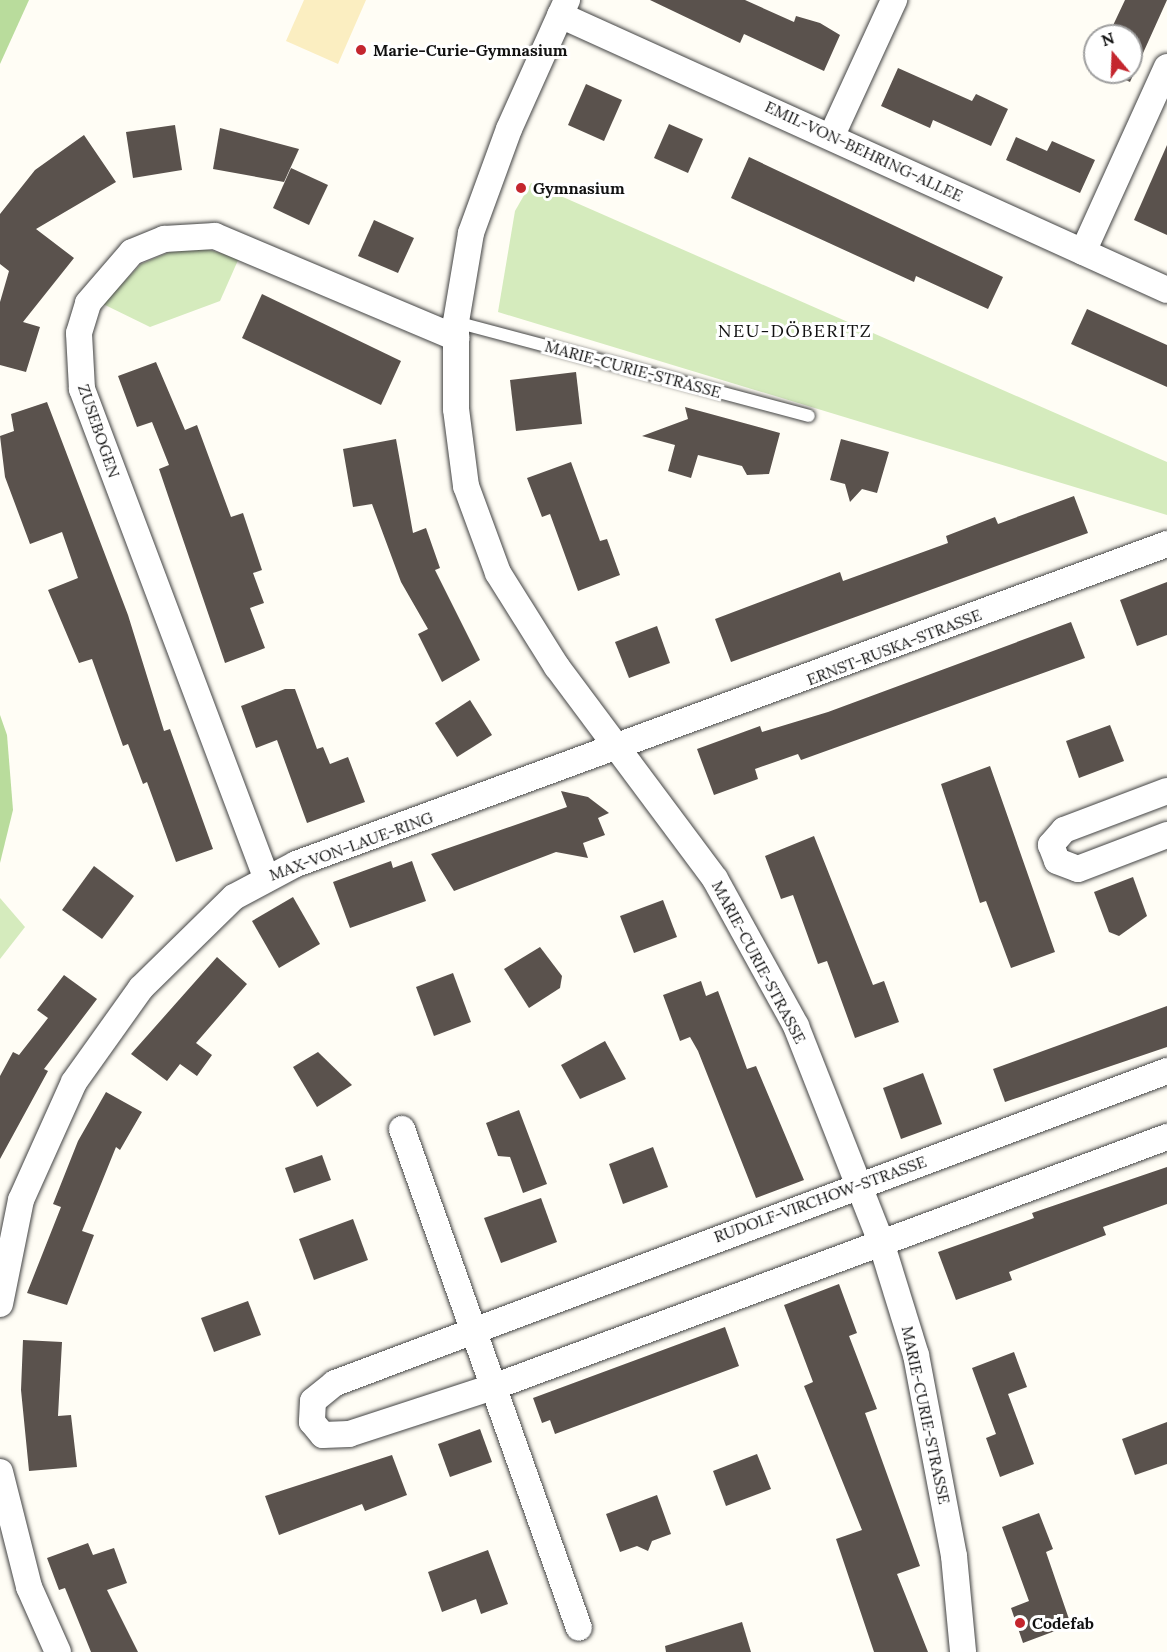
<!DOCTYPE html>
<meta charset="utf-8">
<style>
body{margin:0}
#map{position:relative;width:1167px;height:1652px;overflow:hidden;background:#fffdf5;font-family:Lora,serif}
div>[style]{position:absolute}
.green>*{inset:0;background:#d5ebbd}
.forest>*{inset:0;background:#b9dc9c}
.sand>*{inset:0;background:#fbeec1}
.building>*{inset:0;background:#5a524d}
.roads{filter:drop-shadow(0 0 2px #444) drop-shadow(0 0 2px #444)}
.service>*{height:12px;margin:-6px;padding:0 6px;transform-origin:6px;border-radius:6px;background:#fff}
.minor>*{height:26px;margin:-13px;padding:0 13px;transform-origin:13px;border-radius:13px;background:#fff}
.dots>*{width:16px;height:16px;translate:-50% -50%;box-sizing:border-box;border:3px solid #fff;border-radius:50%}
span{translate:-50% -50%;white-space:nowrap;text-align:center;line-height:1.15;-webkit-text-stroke:6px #fff;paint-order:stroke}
.poi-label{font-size:16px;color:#111;font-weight:700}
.left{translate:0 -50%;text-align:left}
.street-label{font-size:16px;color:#111}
.neighbourhood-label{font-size:18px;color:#111;letter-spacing:1.5px}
.north{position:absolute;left:1083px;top:24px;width:60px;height:60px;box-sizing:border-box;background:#fff;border:2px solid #a0a0a0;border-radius:50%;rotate:341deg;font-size:16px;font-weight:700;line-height:24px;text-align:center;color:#111}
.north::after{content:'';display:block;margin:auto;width:21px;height:27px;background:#c4262e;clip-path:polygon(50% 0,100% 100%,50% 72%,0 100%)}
</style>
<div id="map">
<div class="green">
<div style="clip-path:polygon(531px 183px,1167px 462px,1167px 515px,498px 312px,515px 211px)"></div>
<div style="clip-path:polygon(202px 248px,239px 258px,220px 301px,150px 327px,103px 304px,141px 264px,172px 251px)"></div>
<div style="clip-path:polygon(0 898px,25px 927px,0 959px)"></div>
</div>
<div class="forest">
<div style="clip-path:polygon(0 0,29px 0,0 64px)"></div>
<div style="clip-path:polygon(0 715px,7px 735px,13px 810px,0 863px)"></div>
</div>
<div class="sand">
<div style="clip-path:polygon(304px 0,366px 0,338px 64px,286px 41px)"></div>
</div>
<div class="building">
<div style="clip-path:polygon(650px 0,745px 0,794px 22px,796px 16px,820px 23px,840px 35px,824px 71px,744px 34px,740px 43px)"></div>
<div style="clip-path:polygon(1125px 0,1167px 0,1130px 82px,1109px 72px,1131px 72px,1131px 36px,1108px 36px)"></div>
<div style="clip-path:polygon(898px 68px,972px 101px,976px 94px,1008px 109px,991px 146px,933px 120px,930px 128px,881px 106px)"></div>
<div style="clip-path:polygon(586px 84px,622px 100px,604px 141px,568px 125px)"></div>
<div style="clip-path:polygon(669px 124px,703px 139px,688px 173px,654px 158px)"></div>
<div style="clip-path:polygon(175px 125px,182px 170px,133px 178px,126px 132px)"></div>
<div style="clip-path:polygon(220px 128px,299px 149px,284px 182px,213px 169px)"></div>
<div style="clip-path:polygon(84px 135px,116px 182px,36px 229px,74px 258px,23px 322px,40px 327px,26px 372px,0 365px,0 302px,9px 271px,0 264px,0 214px,35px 170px)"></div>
<div style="clip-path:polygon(1016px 137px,1047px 151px,1052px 141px,1095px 160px,1080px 193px,1006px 160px)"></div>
<div style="clip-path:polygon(1167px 145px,1167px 235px,1134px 220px)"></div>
<div style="clip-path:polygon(749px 157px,1003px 277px,988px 309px,916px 276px,914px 282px,731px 198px)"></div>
<div style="clip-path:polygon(291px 168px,328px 185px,309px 225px,273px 208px)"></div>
<div style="clip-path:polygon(374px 220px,414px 238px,398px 273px,358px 256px)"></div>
<div style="clip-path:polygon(262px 294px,401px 361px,381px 405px,242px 338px)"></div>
<div style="clip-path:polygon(1087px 309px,1167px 345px,1167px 387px,1071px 344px)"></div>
<div style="clip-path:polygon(156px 362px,185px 430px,197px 425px,231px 517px,243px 513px,262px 570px,253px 573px,264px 603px,250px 608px,265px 648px,225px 663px,159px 469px,169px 465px,152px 422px,137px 427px,118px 376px)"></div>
<div style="clip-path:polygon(576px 372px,582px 424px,516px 431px,510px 380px)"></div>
<div style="clip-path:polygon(47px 402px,128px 615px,164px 731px,170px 729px,213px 849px,176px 862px,147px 782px,143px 784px,128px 744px,123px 746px,92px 659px,79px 663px,48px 590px,78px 578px,62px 532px,30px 544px,5px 477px,0 436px,14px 431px,11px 414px)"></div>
<div style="clip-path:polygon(685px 407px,780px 433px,769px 474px,747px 475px,742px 466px,698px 455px,691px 478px,668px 471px,675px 445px,642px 436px,688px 419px)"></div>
<div style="clip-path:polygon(396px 439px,413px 533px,426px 528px,440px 568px,435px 570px,480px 660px,442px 682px,418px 634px,428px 629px,401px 582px,372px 504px,353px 507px,343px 449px)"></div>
<div style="clip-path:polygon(841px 439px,889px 452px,877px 493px,862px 489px,850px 502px,845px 484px,830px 480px)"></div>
<div style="clip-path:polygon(571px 462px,600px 541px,607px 539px,620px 575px,578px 591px,550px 514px,542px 517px,527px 478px)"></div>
<div style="clip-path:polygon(1074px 496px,1088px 533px,731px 662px,715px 619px,840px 572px,843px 581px,948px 543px,946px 536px,995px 517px,998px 524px)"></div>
<div style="clip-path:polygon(1167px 582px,1167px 635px,1137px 646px,1120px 600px)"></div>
<div style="clip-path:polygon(1071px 622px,1085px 658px,801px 760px,798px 754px,755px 769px,758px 779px,714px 795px,697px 749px,760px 726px,762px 732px,828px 712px)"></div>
<div style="clip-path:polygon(657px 626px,670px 663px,629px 678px,615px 642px)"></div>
<div style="clip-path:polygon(285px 689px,295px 689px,317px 749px,323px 747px,330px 764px,348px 757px,365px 802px,307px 823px,277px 740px,256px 748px,241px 706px)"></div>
<div style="clip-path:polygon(470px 700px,492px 735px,457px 757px,435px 723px)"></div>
<div style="clip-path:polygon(1110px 725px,1124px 761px,1079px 778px,1066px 741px)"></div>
<div style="clip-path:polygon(990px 766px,1055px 952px,1011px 968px,986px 901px,980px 903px,941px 784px)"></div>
<div style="clip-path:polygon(561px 791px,588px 797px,609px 813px,598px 818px,605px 835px,583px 843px,588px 858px,556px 852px,454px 891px,431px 854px,567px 807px)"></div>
<div style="clip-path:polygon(814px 836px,873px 985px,884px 981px,899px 1022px,855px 1038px,827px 961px,818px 964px,793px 895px,781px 899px,765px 856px)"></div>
<div style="clip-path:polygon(391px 861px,393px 868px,412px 861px,426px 901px,350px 928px,333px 882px)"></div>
<div style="clip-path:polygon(94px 866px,134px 896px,102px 939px,62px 910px)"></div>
<div style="clip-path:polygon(1133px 877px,1147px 916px,1119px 936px,1109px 932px,1094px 892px)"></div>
<div style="clip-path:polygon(293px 897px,320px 944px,279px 968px,252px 921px)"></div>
<div style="clip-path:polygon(663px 900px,677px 937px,634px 953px,620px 916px)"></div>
<div style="clip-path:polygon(540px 947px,562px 976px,560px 988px,529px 1008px,504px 969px)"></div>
<div style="clip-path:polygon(217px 957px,247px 984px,196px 1043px,212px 1055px,197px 1076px,180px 1064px,167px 1081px,131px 1054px)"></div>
<div style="clip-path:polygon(453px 973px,471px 1022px,434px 1036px,416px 987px)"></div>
<div style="clip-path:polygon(64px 975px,97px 999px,44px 1069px,48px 1071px,0 1159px,0 1076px,13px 1052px,19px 1055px,48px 1018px,37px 1010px)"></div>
<div style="clip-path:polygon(701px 981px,706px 996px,718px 991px,747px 1069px,756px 1066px,804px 1180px,756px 1198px,698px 1051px,690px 1037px,680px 1041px,663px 995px)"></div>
<div style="clip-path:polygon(1167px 1006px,1167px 1047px,1005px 1102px,993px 1069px)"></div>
<div style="clip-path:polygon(605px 1041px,626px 1079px,580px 1099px,561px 1065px)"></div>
<div style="clip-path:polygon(318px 1052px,352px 1085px,317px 1107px,293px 1067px)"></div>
<div style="clip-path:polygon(923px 1073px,942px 1124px,901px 1139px,883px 1088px)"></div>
<div style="clip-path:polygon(106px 1092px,142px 1112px,120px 1150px,116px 1147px,82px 1231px,94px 1235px,67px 1305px,27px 1293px,61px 1207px,53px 1204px,78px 1141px)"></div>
<div style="clip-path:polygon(519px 1110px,547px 1184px,523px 1193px,510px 1157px,498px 1156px,486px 1123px)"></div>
<div style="clip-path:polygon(653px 1147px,668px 1187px,623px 1204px,609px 1164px)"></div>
<div style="clip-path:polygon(322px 1155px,331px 1180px,294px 1193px,285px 1168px)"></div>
<div style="clip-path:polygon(1167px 1167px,1167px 1204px,1103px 1227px,1106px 1235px,1009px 1272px,1012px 1280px,956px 1300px,938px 1252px,1034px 1218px,1032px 1213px)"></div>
<div style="clip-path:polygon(541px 1198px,557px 1242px,501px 1263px,484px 1218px)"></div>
<div style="clip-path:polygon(353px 1219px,368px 1260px,314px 1280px,299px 1239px)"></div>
<div style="clip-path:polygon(839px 1284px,857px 1333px,849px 1336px,877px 1409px,865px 1413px,920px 1566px,897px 1574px,928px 1652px,874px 1652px,836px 1539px,862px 1530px,804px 1386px,813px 1382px,784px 1305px)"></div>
<div style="clip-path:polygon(248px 1301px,261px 1335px,214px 1352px,201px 1318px)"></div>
<div style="clip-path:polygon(725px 1327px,739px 1366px,555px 1434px,550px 1420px,542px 1423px,533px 1398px)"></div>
<div style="clip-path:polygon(23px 1340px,62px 1342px,58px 1416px,71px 1415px,77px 1467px,29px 1471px,21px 1390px)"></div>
<div style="clip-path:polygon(1014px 1352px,1027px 1387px,1008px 1394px,1034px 1464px,1000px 1477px,986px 1438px,996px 1434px,972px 1368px)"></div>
<div style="clip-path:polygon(1167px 1422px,1167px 1464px,1135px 1475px,1122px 1439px)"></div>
<div style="clip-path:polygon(480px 1429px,492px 1462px,450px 1477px,438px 1444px)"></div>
<div style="clip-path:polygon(757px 1454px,771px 1489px,726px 1506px,713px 1471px)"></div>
<div style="clip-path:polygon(392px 1455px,407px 1495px,365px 1511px,362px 1504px,279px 1535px,265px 1496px)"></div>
<div style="clip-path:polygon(657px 1495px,671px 1534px,652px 1541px,648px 1551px,637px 1546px,620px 1552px,606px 1514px)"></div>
<div style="clip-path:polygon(1039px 1513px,1053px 1549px,1046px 1552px,1071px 1625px,1023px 1643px,1011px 1608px,1029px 1601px,1002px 1527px)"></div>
<div style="clip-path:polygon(88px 1543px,93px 1555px,114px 1548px,127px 1583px,107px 1590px,138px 1652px,91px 1652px,65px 1588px,59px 1590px,47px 1558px)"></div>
<div style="clip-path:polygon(488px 1550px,508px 1604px,481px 1614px,476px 1599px,442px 1612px,428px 1572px)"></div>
<div style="clip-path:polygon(742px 1622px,751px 1652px,666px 1652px,665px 1646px)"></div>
</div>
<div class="roads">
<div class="service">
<div style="left:456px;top:322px;width:365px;rotate:14.9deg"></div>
</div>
<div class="minor">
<div style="left:567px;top:0;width:141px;rotate:114.2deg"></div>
<div style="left:509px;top:129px;width:111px;rotate:110.1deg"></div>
<div style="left:471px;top:233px;width:90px;rotate:99.6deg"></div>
<div style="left:456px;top:322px;width:87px;rotate:90deg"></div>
<div style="left:456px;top:409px;width:78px;rotate:82.6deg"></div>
<div style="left:466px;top:486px;width:93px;rotate:69.8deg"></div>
<div style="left:498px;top:573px;width:111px;rotate:57.9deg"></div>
<div style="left:557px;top:667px;width:264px;rotate:53.3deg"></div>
<div style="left:715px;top:879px;width:168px;rotate:61.1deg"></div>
<div style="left:796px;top:1026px;width:232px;rotate:68.5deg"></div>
<div style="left:881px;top:1242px;width:118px;rotate:72.8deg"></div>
<div style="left:916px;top:1355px;width:205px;rotate:79.3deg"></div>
<div style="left:954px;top:1556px;width:96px;rotate:84.6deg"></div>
<div style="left:560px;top:15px;width:666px;rotate:24.37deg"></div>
<div style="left:832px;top:135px;width:149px;rotate:-65.3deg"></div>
<div style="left:1083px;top:252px;width:203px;rotate:-65.6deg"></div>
<div style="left:1167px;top:791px;width:110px;rotate:159.3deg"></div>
<div style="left:1064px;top:830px;width:20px;rotate:131deg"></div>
<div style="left:1051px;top:845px;width:17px;rotate:69deg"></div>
<div style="left:1057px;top:861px;width:22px;rotate:21deg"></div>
<div style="left:1078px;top:869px;width:95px;rotate:-20.9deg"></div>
<div style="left:266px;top:877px;width:522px;rotate:-110.66deg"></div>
<div style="left:82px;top:389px;width:56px;rotate:-93.1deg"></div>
<div style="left:79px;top:333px;width:31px;rotate:-73deg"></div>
<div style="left:88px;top:303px;width:67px;rotate:-49.2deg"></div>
<div style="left:132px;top:252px;width:35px;rotate:-22deg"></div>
<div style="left:164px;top:239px;width:51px;rotate:-3.4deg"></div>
<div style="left:215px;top:236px;width:262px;rotate:22.9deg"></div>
<div style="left:1167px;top:1071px;width:889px;rotate:159.44deg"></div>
<div style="left:335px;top:1383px;width:28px;rotate:141deg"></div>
<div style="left:313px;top:1401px;width:21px;rotate:93deg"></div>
<div style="left:312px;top:1422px;width:17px;rotate:50deg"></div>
<div style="left:323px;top:1435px;width:26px;rotate:-2deg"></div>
<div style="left:349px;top:1434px;width:155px;rotate:-18.1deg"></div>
<div style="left:496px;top:1386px;width:716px;rotate:-20.36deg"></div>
<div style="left:402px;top:1129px;width:529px;rotate:70.47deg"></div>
<div style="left:0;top:1304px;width:106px;rotate:-78.6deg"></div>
<div style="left:21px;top:1200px;width:129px;rotate:-65.8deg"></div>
<div style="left:74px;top:1082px;width:115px;rotate:-54.5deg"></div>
<div style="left:141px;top:988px;width:130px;rotate:-44.4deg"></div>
<div style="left:234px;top:897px;width:70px;rotate:-28deg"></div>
<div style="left:296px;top:864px;width:928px;rotate:-20.17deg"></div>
<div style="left:0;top:1472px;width:119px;rotate:75.8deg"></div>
<div style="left:29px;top:1587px;width:71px;rotate:66deg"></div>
</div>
</div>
<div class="dots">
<div style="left:361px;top:50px;background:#c4262e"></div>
<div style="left:521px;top:188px;background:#c4262e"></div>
<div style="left:1020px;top:1623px;background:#c4262e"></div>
</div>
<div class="poi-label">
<span class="left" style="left:373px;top:50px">Marie-Curie-Gymnasium</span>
<span class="left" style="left:533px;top:188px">Gymnasium</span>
<span class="left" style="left:1032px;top:1623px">Codefab</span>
</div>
<div class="street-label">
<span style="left:864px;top:151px;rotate:25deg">EMIL-VON-BEHRING-ALLEE</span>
<span style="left:633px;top:369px;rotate:15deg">MARIE-CURIE-STRASSE</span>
<span style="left:99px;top:431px;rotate:71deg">ZUSEBOGEN</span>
<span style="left:894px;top:647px;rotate:-21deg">ERNST-RUSKA-STRASSE</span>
<span style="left:351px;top:846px;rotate:-20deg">MAX-VON-LAUE-RING</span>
<span style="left:759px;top:962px;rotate:62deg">MARIE-CURIE-STRASSE</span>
<span style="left:820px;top:1199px;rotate:-20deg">RUDOLF-VIRCHOW-STRASSE</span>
<span style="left:926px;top:1415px;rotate:78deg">MARIE-CURIE-STRASSE</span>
</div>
<div class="neighbourhood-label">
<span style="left:795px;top:331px">NEU-DÖBERITZ</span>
</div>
<div class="north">N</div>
</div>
